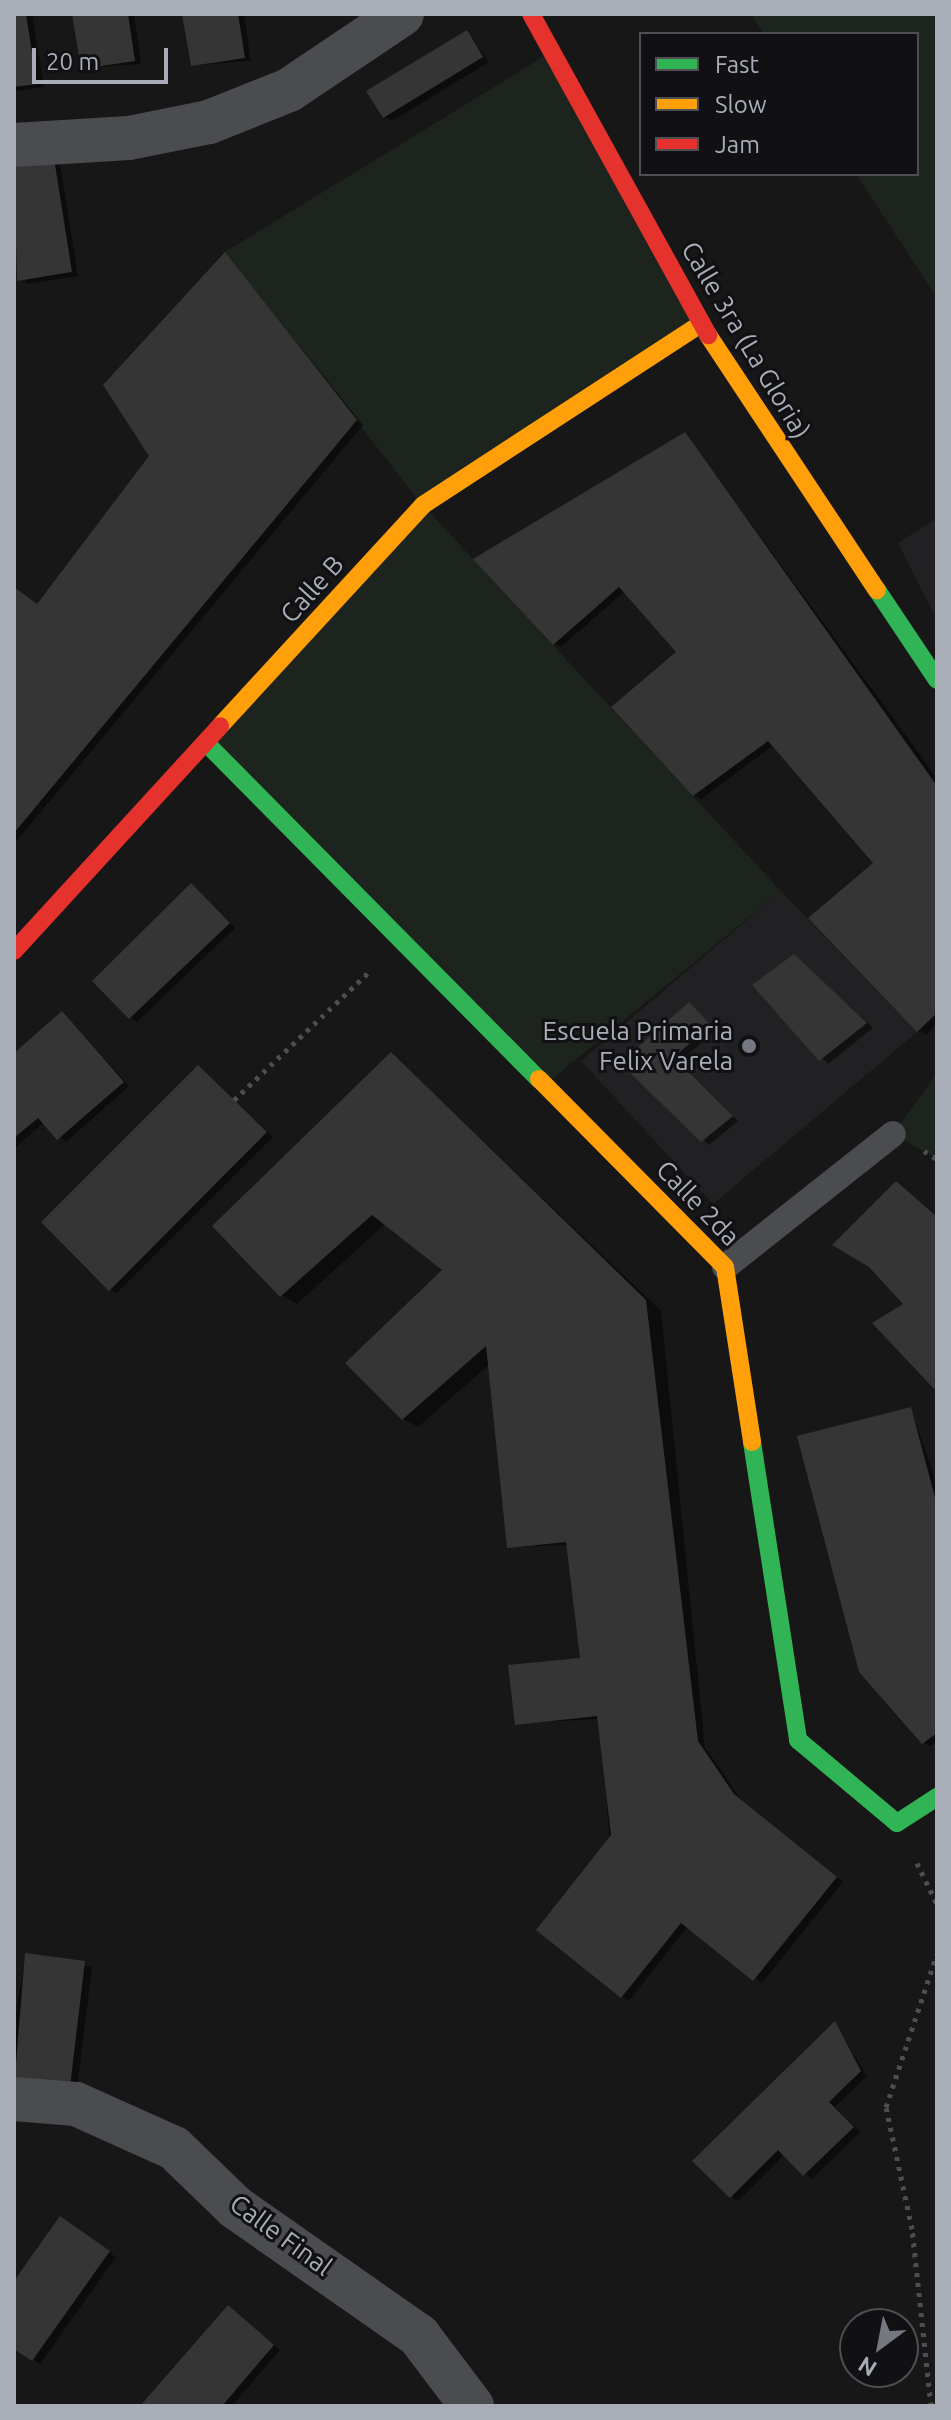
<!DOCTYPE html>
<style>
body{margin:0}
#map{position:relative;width:951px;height:2420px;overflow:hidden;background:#171717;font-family:Ubuntu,sans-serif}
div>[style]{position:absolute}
.built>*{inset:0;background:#212123}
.green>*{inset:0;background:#1d241e}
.shadow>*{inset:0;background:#0007}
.building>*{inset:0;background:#353536}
.path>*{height:5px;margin-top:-2.5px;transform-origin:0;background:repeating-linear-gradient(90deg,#4d4e52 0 4px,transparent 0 10px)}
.lane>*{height:26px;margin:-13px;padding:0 13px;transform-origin:13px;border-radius:13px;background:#4b4c50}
.street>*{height:44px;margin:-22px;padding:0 22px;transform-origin:22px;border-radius:22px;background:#4b4c50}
.fast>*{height:18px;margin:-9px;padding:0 9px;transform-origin:9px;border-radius:9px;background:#30b455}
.slow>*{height:18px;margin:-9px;padding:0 9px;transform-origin:9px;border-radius:9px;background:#ff9f0a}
.jam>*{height:18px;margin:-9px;padding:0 9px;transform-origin:9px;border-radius:9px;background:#e5322d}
.dots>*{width:22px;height:22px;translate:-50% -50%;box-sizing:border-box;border:4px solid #111113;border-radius:50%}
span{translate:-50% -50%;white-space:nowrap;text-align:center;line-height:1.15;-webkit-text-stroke:6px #111113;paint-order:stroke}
.street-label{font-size:26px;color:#a8adb8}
.poi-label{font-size:26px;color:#a8adb8}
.right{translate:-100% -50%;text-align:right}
.frame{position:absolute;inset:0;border:16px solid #a8adb8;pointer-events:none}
.legend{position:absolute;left:639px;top:32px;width:280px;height:144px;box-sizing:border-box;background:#111113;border:2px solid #4d4f55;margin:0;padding:10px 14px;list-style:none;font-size:24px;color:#a8adb8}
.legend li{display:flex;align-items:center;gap:16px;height:40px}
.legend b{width:40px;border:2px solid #4d4f55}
.north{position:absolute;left:839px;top:2308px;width:80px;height:80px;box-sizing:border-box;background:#111113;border:2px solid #4d4f55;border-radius:50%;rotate:212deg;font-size:22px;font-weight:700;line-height:32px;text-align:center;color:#a8adb8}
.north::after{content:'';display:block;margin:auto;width:28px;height:36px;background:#757880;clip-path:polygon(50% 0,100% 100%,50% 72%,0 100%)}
.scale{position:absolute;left:32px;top:48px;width:136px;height:36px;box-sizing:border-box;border:4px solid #a8adb8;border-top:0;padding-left:10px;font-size:24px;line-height:28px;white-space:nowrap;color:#a8adb8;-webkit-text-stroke:6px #111113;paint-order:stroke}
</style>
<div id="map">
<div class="built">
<div style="clip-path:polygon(937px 518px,937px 620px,898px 543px)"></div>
<div style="clip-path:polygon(781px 891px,917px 1032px,713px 1204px,581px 1061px)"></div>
</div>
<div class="green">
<div style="clip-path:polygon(751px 14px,937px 14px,937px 298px,856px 174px,917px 174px,917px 34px,764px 34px)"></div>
<div style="clip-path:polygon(551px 52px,701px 324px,423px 505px,781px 891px,545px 1085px,207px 744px,422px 505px,225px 252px)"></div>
<div style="clip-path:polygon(937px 1073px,937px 1159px,893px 1134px)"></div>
</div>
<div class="shadow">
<div style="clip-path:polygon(14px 14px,32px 14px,44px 87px,14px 91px)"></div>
<div style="clip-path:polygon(74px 14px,134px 14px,141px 64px,82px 68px)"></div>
<div style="clip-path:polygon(184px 14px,244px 14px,251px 61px,192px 65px)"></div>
<div style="clip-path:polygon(467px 33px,489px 62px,392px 121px,384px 117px)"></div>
<div style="clip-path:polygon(60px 164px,78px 276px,26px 284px,14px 247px,14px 166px)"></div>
<div style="clip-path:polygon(225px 254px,363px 425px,14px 844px,14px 588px,37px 605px,151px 456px)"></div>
<div style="clip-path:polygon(685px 434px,937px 778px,937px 1023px,926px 1035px,919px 1030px,876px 863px,774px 745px,701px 799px,694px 795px,679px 653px,625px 591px,561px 647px,554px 643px)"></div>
<div style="clip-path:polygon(191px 886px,235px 928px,137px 1022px,130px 1018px)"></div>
<div style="clip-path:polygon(794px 956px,873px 1028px,828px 1064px,754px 986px)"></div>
<div style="clip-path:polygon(690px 1005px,716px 1030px,680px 1062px,738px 1121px,709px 1145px,623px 1063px)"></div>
<div style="clip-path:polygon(62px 1013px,129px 1086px,66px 1142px,44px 1122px,14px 1149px,14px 1055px)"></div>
<div style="clip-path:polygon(391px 1054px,661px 1311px,705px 1747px,741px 1800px,843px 1882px,762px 1983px,688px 1926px,629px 2001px,622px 1997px,600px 1719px,517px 1723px,582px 1659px,568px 1545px,509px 1547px,490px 1364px,418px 1427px,403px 1419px,446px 1270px,386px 1223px,297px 1304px,282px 1295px)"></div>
<div style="clip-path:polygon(199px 1067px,273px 1137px,117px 1293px,110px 1289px)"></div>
<div style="clip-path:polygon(911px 1409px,937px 1485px,937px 1741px,930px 1746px,923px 1742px)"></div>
<div style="clip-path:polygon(26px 1955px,92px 1967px,76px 2098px,14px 2095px,14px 2025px)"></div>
<div style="clip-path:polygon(835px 2024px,867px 2076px,835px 2107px,860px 2132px,812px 2179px,785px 2154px,738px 2201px,731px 2197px)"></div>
<div style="clip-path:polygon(67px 2223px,116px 2257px,40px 2364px,14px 2346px,14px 2284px)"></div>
<div style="clip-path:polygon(229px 2307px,280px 2350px,232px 2406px,143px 2406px)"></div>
</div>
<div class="building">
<div style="clip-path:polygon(14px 14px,26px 14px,37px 84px,14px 87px)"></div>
<div style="clip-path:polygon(72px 14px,128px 14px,135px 61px,81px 69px)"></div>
<div style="clip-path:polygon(182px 14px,238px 14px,245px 58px,191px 66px)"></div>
<div style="clip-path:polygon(467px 30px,483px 57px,383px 118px,366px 91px)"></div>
<div style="clip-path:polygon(54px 158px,72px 272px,17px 281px,14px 164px)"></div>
<div style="clip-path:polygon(225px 252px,357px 420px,14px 833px,14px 587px,37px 604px,149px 456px,103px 385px)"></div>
<div style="clip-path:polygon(685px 432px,937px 786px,937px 1013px,917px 1032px,808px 918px,873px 863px,768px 741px,693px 796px,611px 707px,676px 652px,619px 587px,553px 645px,473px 559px)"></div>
<div style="clip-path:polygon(191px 883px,230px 923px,129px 1019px,92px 981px)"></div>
<div style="clip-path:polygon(794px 954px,867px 1023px,819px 1061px,752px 985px)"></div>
<div style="clip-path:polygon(689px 1002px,711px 1025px,674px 1057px,733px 1116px,701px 1142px,620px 1063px)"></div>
<div style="clip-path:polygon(62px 1011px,124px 1082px,57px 1140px,38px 1118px,14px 1138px,14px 1053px)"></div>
<div style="clip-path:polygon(391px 1052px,646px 1300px,698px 1741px,734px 1794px,837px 1877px,753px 1981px,681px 1923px,621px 1998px,536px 1930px,611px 1835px,597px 1716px,515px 1725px,508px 1665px,580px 1658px,566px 1542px,507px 1548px,486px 1346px,402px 1420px,345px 1363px,442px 1270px,372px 1215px,280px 1297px,212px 1226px)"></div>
<div style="clip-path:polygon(198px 1065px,267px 1132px,109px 1291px,41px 1222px)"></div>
<div style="clip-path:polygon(896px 1181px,937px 1217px,937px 1392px,872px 1323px,903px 1304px,869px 1267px,832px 1245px)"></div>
<div style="clip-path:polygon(911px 1407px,937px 1505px,937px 1733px,922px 1744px,859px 1672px,797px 1436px)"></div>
<div style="clip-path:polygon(25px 1953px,85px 1961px,69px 2095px,14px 2088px)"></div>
<div style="clip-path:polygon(835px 2021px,861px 2071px,829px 2102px,854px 2127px,803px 2176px,778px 2150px,730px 2198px,692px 2161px)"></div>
<div style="clip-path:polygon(60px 2216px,110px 2251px,32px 2361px,14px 2349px,14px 2281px)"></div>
<div style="clip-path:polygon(228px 2305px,274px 2345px,222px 2406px,140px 2406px)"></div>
</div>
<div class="path">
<div style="left:234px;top:1100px;width:186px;rotate:-43.5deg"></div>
<div style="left:924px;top:1151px;width:15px;rotate:32deg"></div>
<div style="left:917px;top:1863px;width:46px;rotate:64deg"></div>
<div style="left:931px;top:2406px;width:178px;rotate:-96.1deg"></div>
<div style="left:912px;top:2229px;width:125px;rotate:-102deg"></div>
<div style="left:886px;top:2107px;width:161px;rotate:-71.6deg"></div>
</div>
<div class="lane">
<div style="left:725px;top:1267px;width:214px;rotate:-38.4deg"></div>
</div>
<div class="street">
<div style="left:14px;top:145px;width:115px;rotate:-3.5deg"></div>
<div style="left:129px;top:138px;width:82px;rotate:-11.3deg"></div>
<div style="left:209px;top:122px;width:86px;rotate:-21.8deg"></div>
<div style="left:289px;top:90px;width:136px;rotate:-33.9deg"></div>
<div style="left:14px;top:2099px;width:62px;rotate:4.6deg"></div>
<div style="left:76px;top:2104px;width:107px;rotate:24.2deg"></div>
<div style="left:174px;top:2148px;width:85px;rotate:44deg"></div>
<div style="left:235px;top:2207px;width:225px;rotate:35deg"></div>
<div style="left:419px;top:2336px;width:88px;rotate:52.9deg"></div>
</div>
<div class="fast">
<div style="left:877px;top:590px;width:108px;rotate:56.3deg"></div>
<div style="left:207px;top:744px;width:472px;rotate:45.3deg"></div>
<div style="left:752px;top:1442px;width:302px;rotate:81.2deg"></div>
<div style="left:798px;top:1740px;width:129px;rotate:40deg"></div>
<div style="left:897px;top:1823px;width:48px;rotate:-33deg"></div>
</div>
<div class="slow">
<div style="left:708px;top:335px;width:306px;rotate:56.5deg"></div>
<div style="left:220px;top:726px;width:300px;rotate:-47.4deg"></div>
<div style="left:423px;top:505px;width:332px;rotate:-33.1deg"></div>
<div style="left:539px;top:1079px;width:264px;rotate:45.3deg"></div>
<div style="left:725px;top:1267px;width:177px;rotate:81.2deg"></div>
</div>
<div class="jam">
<div style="left:531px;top:14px;width:367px;rotate:61.1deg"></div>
<div style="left:14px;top:951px;width:305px;rotate:-47.5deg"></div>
</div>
<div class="dots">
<div style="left:749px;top:1046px;background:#757880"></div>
</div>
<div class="street-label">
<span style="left:746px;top:340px;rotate:59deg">Calle 3ra (La Gloria)</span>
<span style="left:312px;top:589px;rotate:-48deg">Calle B</span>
<span style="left:698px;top:1203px;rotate:46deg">Calle 2da</span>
<span style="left:281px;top:2235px;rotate:36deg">Calle Final</span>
</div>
<div class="poi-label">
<span class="right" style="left:733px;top:1046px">Escuela Primaria<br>Felix Varela</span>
</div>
<div class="frame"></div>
<ul class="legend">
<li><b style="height:10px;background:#30b455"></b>Fast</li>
<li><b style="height:10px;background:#ff9f0a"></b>Slow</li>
<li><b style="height:10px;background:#e5322d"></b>Jam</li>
</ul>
<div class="north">N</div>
<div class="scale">20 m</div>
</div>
